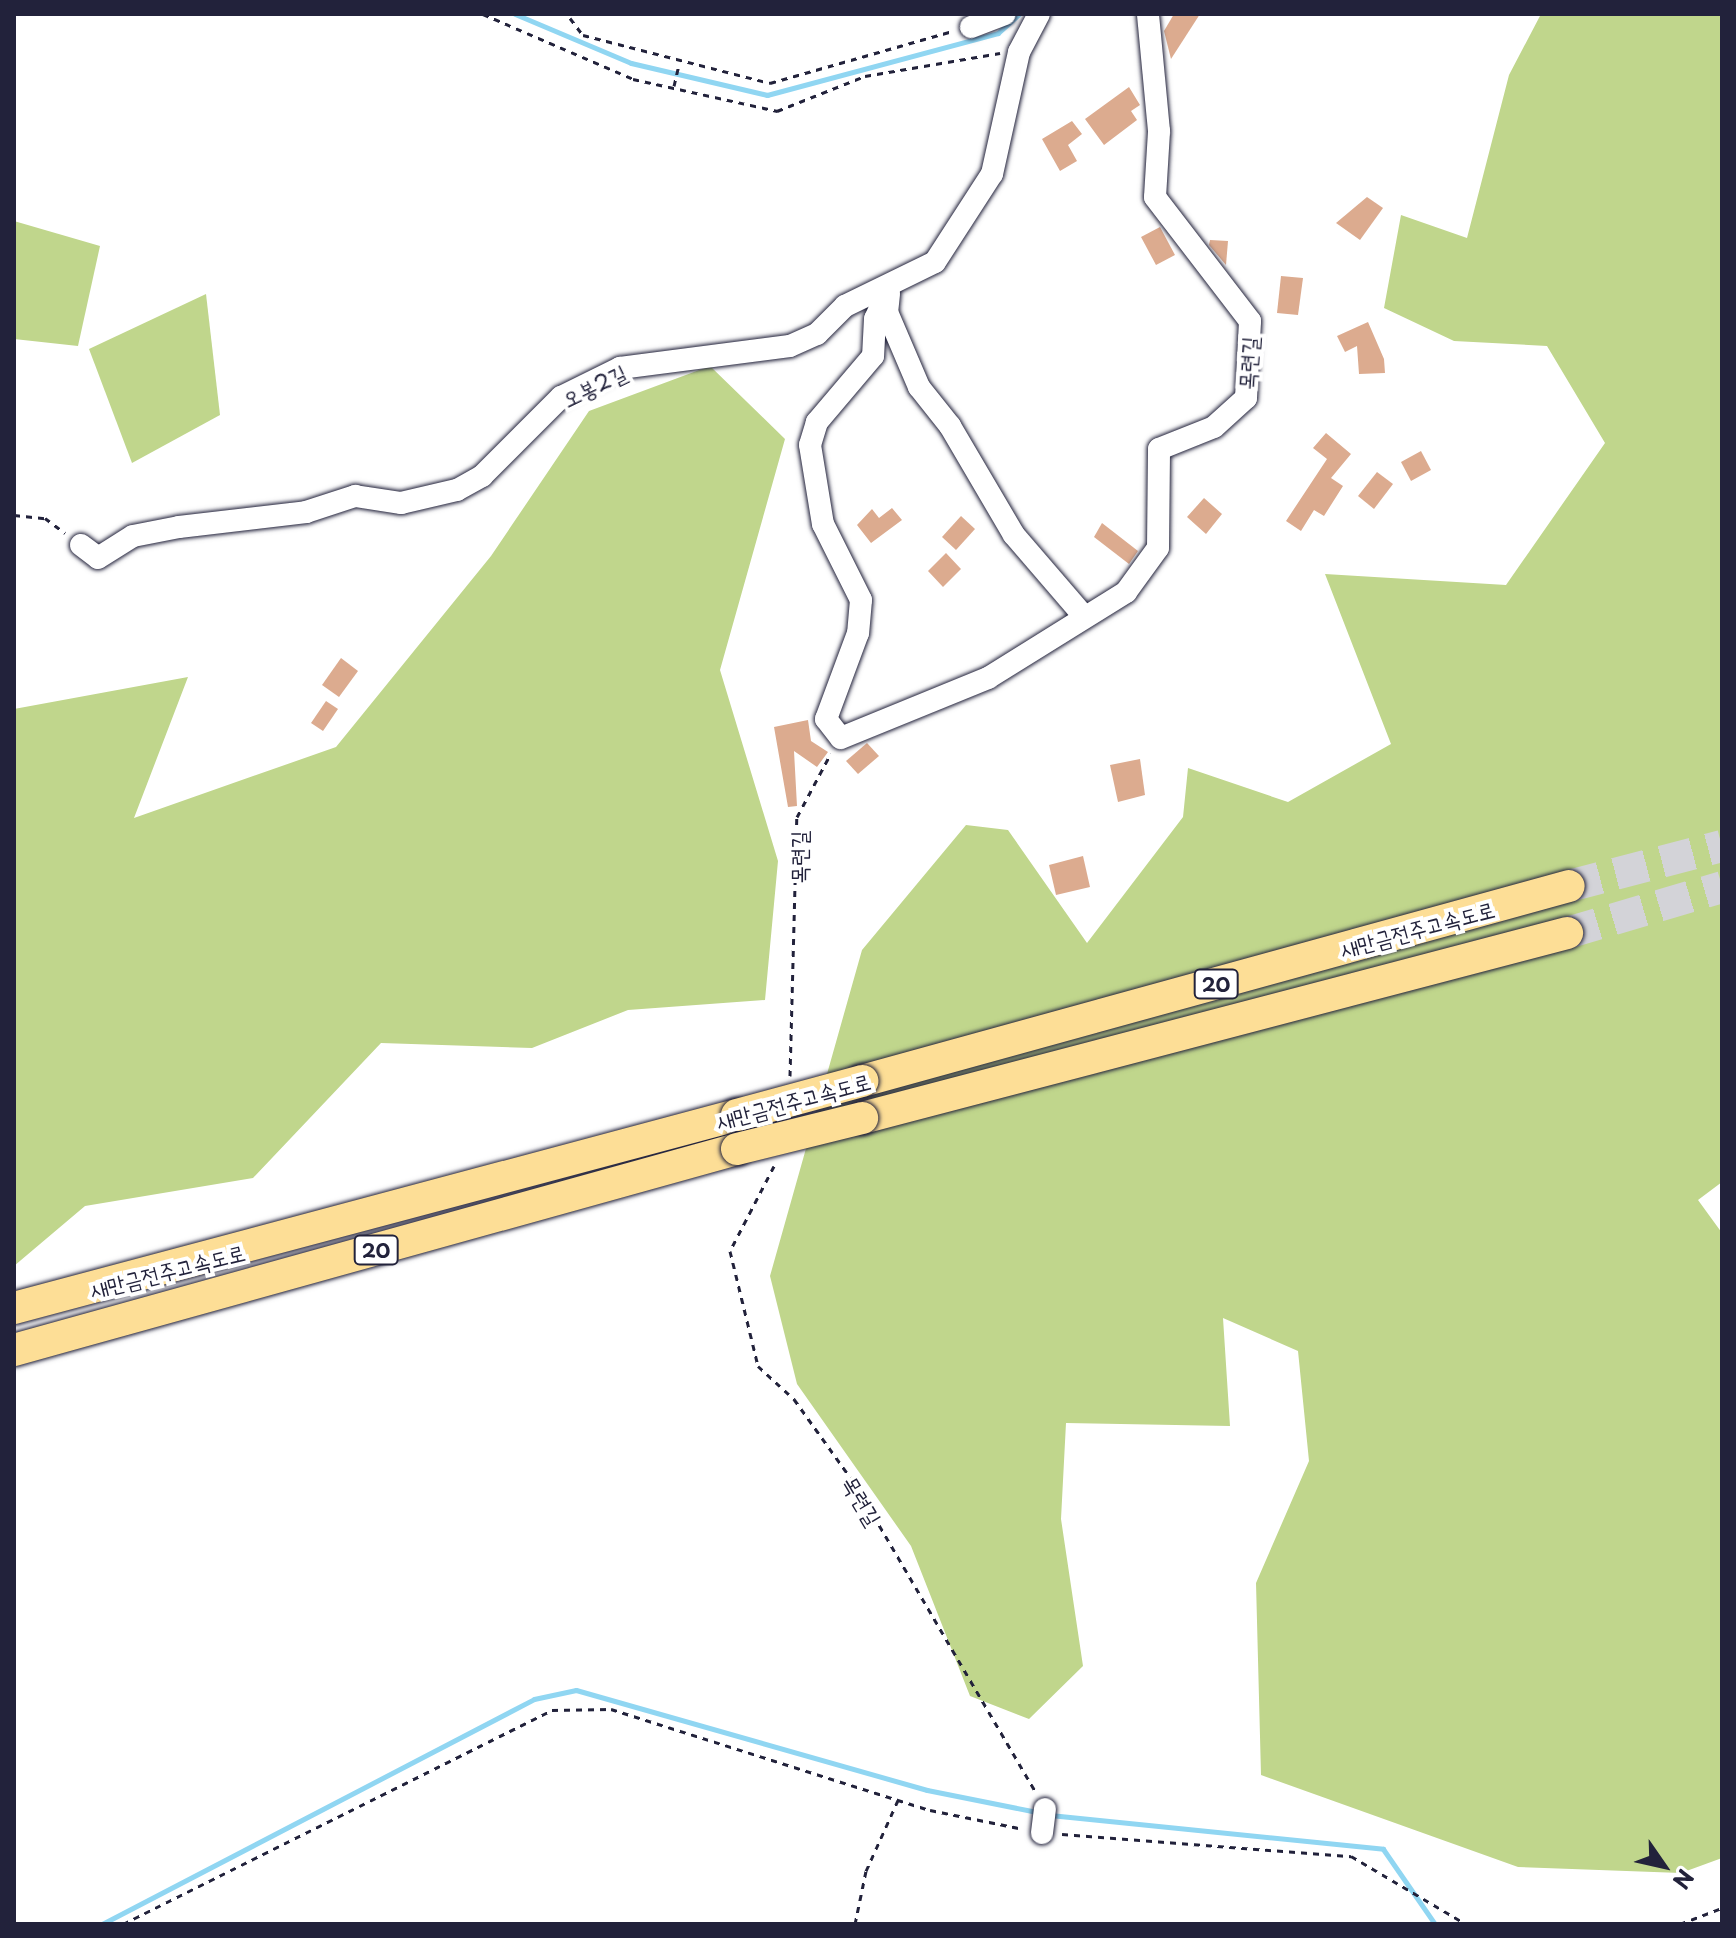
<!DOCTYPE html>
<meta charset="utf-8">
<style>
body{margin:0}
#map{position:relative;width:1736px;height:1938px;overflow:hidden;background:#fff;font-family:"Playpen Sans","Poor Story",sans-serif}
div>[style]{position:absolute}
.green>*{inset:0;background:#c0d68c}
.stream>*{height:5px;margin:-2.5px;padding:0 2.5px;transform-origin:2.5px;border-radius:2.5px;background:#90d6f2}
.building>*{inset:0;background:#dcab8f}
.highway-tunnel>*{height:32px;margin-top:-16px;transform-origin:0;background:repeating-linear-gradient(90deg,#d3d3d8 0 32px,transparent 0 48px)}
.path>*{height:3px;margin-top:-1.5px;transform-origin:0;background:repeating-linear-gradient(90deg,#22223b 0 6px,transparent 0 12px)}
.roads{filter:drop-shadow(0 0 2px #22223b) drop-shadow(0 0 2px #22223b)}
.minor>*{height:22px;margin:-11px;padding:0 11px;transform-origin:11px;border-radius:11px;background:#fff}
.highway>*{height:32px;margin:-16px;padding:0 16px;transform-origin:16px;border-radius:16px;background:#fdde96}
.bridges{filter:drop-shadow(0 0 2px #22223b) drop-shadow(0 0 2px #22223b)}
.highway-bridge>*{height:32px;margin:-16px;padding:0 16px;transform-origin:16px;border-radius:16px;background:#fdde96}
span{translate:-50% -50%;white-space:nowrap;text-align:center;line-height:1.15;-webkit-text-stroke:8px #fff;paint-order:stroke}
.shield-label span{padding:2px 6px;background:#fff;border:2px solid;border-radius:6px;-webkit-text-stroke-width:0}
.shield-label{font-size:20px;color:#22223b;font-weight:700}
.street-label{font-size:22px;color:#22223b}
.frame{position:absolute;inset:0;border:16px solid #22223b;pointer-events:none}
.north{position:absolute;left:1624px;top:1826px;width:80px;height:80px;-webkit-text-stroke:6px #fff;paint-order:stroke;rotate:124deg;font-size:22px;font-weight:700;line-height:32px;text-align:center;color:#22223b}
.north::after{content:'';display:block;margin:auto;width:28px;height:36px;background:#22223b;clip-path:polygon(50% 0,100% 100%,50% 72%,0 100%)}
</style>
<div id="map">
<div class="green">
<div style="clip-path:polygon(1541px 14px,1722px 15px,1722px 1182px,1698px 1200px,1722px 1233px,1722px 1858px,1681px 1873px,1518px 1867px,1261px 1775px,1256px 1583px,1309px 1461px,1298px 1351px,1223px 1318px,1230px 1426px,1066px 1423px,1061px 1519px,1083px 1666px,1029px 1719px,970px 1696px,911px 1546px,797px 1384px,770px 1276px,862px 950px,966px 825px,1008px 830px,1087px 943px,1183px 817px,1188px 768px,1288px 802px,1391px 744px,1325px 574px,1506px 585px,1605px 443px,1547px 346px,1454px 341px,1384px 308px,1401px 215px,1467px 238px,1509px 75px)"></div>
<div style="clip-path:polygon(14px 221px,100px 246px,78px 346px,14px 339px)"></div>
<div style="clip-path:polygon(206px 294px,220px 415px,132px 463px,89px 349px)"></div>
<div style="clip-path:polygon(710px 366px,785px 439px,720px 670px,778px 861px,765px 1000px,628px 1010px,532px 1048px,381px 1043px,253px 1178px,85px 1206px,14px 1266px,14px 709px,188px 677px,134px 818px,336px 747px,491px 556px,589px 411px)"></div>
</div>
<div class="stream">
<div style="left:515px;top:14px;width:126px;rotate:22.9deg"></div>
<div style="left:631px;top:63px;width:140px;rotate:13.2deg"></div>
<div style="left:767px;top:95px;width:239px;rotate:-15deg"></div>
<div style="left:998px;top:33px;width:28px;rotate:-42deg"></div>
<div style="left:1050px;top:1815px;width:335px;rotate:5.8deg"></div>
<div style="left:1383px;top:1849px;width:91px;rotate:55.3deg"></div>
<div style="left:102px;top:1924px;width:487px;rotate:-27.5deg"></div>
<div style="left:534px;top:1699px;width:43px;rotate:-12.1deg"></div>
<div style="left:576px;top:1690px;width:365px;rotate:15.9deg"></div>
<div style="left:927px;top:1790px;width:112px;rotate:11.3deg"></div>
</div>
<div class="building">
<div style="clip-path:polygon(1174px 14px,1200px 14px,1171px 59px,1164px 31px)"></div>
<div style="clip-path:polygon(1129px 87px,1140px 105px,1131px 111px,1137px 120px,1104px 145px,1085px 119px)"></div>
<div style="clip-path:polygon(1072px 121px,1082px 134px,1068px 145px,1077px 161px,1060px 171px,1042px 139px)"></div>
<div style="clip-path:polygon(1367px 197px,1383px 208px,1360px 240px,1336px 223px)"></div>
<div style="clip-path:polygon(1160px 227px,1175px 255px,1156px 265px,1141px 237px)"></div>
<div style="clip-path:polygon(1210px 240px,1228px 241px,1226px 265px,1209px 245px)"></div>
<div style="clip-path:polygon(1281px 276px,1303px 278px,1298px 315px,1277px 313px)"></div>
<div style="clip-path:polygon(1368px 322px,1384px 359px,1385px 373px,1359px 374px,1357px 346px,1345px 352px,1337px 336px)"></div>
<div style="clip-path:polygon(1326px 433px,1351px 454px,1331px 478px,1343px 486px,1324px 516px,1314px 510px,1301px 531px,1286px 521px,1327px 459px,1313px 448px)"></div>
<div style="clip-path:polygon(1421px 451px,1431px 470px,1411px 481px,1401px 462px)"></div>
<div style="clip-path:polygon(1377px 472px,1393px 484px,1374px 509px,1358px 496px)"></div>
<div style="clip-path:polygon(1204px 498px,1222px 514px,1206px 534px,1187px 517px)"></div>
<div style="clip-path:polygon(892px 508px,902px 520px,871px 543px,857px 525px,872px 509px,879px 518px)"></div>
<div style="clip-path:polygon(961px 516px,975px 529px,956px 550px,942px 537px)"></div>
<div style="clip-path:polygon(1102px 523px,1138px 551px,1129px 564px,1094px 537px)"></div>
<div style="clip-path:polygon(946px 553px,961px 569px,943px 587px,928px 571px)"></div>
<div style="clip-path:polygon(341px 658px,358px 671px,339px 697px,322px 685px)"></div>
<div style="clip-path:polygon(326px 701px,338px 709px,323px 731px,311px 723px)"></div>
<div style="clip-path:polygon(808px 720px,811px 741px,828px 752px,817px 767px,794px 751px,797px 806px,788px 807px,774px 727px)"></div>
<div style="clip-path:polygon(867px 743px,879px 756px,858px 774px,846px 761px)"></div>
<div style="clip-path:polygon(1140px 759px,1145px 795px,1118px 802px,1110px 765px)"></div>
<div style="clip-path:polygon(1083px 856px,1090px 887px,1056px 895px,1049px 865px)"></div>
</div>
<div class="highway-tunnel">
<div style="left:1569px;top:886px;width:158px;rotate:-14.7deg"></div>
<div style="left:1567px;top:933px;width:162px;rotate:-16.5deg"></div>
</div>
<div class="path">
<div style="left:483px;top:14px;width:163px;rotate:23.4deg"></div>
<div style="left:633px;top:79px;width:148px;rotate:12.5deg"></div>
<div style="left:777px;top:111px;width:95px;rotate:-21.7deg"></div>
<div style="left:865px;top:76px;width:137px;rotate:-9.7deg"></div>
<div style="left:570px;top:18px;width:21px;rotate:53deg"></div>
<div style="left:583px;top:35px;width:193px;rotate:14.4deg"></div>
<div style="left:770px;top:83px;width:189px;rotate:-15.9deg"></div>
<div style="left:674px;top:86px;width:23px;rotate:-77deg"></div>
<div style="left:14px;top:515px;width:31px;rotate:6deg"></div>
<div style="left:45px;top:518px;width:25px;rotate:37deg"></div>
<div style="left:790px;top:1076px;width:259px;rotate:-88.5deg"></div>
<div style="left:797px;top:817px;width:72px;rotate:-62deg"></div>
<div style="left:774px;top:1166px;width:96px;rotate:117.4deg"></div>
<div style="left:730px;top:1251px;width:118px;rotate:76.3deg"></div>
<div style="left:758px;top:1366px;width:49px;rotate:42.5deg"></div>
<div style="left:794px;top:1399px;width:105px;rotate:54.3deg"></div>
<div style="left:855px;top:1484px;width:356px;rotate:59.6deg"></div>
<div style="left:1062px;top:1834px;width:290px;rotate:4.4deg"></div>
<div style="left:1351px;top:1856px;width:134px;rotate:30.6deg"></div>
<div style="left:123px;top:1924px;width:479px;rotate:-26.5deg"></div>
<div style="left:552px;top:1710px;width:59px;rotate:-1deg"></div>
<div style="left:611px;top:1709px;width:335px;rotate:17.6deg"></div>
<div style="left:930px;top:1810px;width:95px;rotate:11.5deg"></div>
<div style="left:855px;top:1924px;width:54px;rotate:-78.3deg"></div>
<div style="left:866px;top:1871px;width:78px;rotate:-65.7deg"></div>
<div style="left:1680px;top:1924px;width:45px;rotate:-20.9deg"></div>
</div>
<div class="roads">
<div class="minor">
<div style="left:971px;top:27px;width:36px;rotate:-21deg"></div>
<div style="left:889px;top:289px;width:33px;rotate:115deg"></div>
<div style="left:875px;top:319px;width:37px;rotate:93deg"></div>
<div style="left:873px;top:356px;width:87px;rotate:130.3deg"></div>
<div style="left:817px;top:422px;width:24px;rotate:107deg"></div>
<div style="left:810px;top:445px;width:80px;rotate:80.7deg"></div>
<div style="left:823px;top:524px;width:85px;rotate:63.4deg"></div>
<div style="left:861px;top:600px;width:33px;rotate:95deg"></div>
<div style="left:858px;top:633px;width:92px;rotate:110.4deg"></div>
<div style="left:826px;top:719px;width:24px;rotate:52deg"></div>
<div style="left:841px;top:738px;width:159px;rotate:-22.2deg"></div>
<div style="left:988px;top:678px;width:163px;rotate:-31.9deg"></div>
<div style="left:1126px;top:592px;width:54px;rotate:-54deg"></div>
<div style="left:1158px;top:548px;width:99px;rotate:-89.4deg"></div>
<div style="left:1159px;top:449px;width:59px;rotate:-21.8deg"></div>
<div style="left:1214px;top:427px;width:43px;rotate:-42.2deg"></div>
<div style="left:1246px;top:398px;width:77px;rotate:-87deg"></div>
<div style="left:1250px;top:321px;width:156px;rotate:-127.5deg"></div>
<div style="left:1155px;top:197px;width:66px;rotate:-86.5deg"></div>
<div style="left:1159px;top:131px;width:118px;rotate:-95.4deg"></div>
<div style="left:889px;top:294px;width:18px;rotate:96deg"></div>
<div style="left:887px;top:312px;width:82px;rotate:66.9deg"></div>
<div style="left:919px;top:387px;width:50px;rotate:51.5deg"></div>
<div style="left:950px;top:426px;width:126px;rotate:59.6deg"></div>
<div style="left:1014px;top:535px;width:104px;rotate:49.3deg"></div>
<div style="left:81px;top:545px;width:21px;rotate:37deg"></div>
<div style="left:98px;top:558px;width:41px;rotate:-32.2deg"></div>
<div style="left:133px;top:536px;width:47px;rotate:-11.1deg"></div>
<div style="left:179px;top:527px;width:128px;rotate:-6.7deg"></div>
<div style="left:306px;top:512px;width:52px;rotate:-18.1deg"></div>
<div style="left:355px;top:496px;width:47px;rotate:8.7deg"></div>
<div style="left:401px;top:503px;width:57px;rotate:-13.1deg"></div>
<div style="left:457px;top:490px;width:29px;rotate:-29deg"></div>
<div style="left:482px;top:476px;width:112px;rotate:-45deg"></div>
<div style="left:561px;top:397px;width:66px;rotate:-26.2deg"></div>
<div style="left:620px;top:368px;width:171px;rotate:-7.4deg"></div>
<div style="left:790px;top:346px;width:30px;rotate:-24deg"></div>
<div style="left:817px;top:334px;width:40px;rotate:-45deg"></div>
<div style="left:845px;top:306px;width:100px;rotate:-26.1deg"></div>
<div style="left:935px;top:262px;width:105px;rotate:-57.1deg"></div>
<div style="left:992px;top:174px;width:125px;rotate:-77.5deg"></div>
<div style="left:1019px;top:52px;width:43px;rotate:-62.2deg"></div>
<div style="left:1042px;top:1833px;width:24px;rotate:-83deg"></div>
</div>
<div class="highway">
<div style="left:862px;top:1081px;width:733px;rotate:-15.42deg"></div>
<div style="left:862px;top:1118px;width:729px;rotate:-14.7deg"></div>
<div style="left:14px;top:1308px;width:748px;rotate:-14.95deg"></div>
<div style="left:14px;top:1350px;width:750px;rotate:-15.54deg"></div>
</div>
</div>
<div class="bridges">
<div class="highway-bridge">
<div style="left:737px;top:1115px;width:130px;rotate:-15.2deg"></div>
<div style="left:737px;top:1149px;width:129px;rotate:-13.9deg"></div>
</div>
</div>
<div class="shield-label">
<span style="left:1216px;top:984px">20</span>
<span style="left:376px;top:1250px">20</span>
</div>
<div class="street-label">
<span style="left:1247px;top:363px;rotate:-86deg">목련길</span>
<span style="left:594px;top:385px;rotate:-26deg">오봉2길</span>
<span style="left:798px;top:857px;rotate:-90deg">목련길</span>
<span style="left:1417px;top:928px;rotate:-15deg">새만금전주고속도로</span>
<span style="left:793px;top:1100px;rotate:-15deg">새만금전주고속도로</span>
<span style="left:167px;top:1270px;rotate:-14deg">새만금전주고속도로</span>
<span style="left:863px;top:1500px;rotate:59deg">목련길</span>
</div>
<div class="frame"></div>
<div class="north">N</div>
</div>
